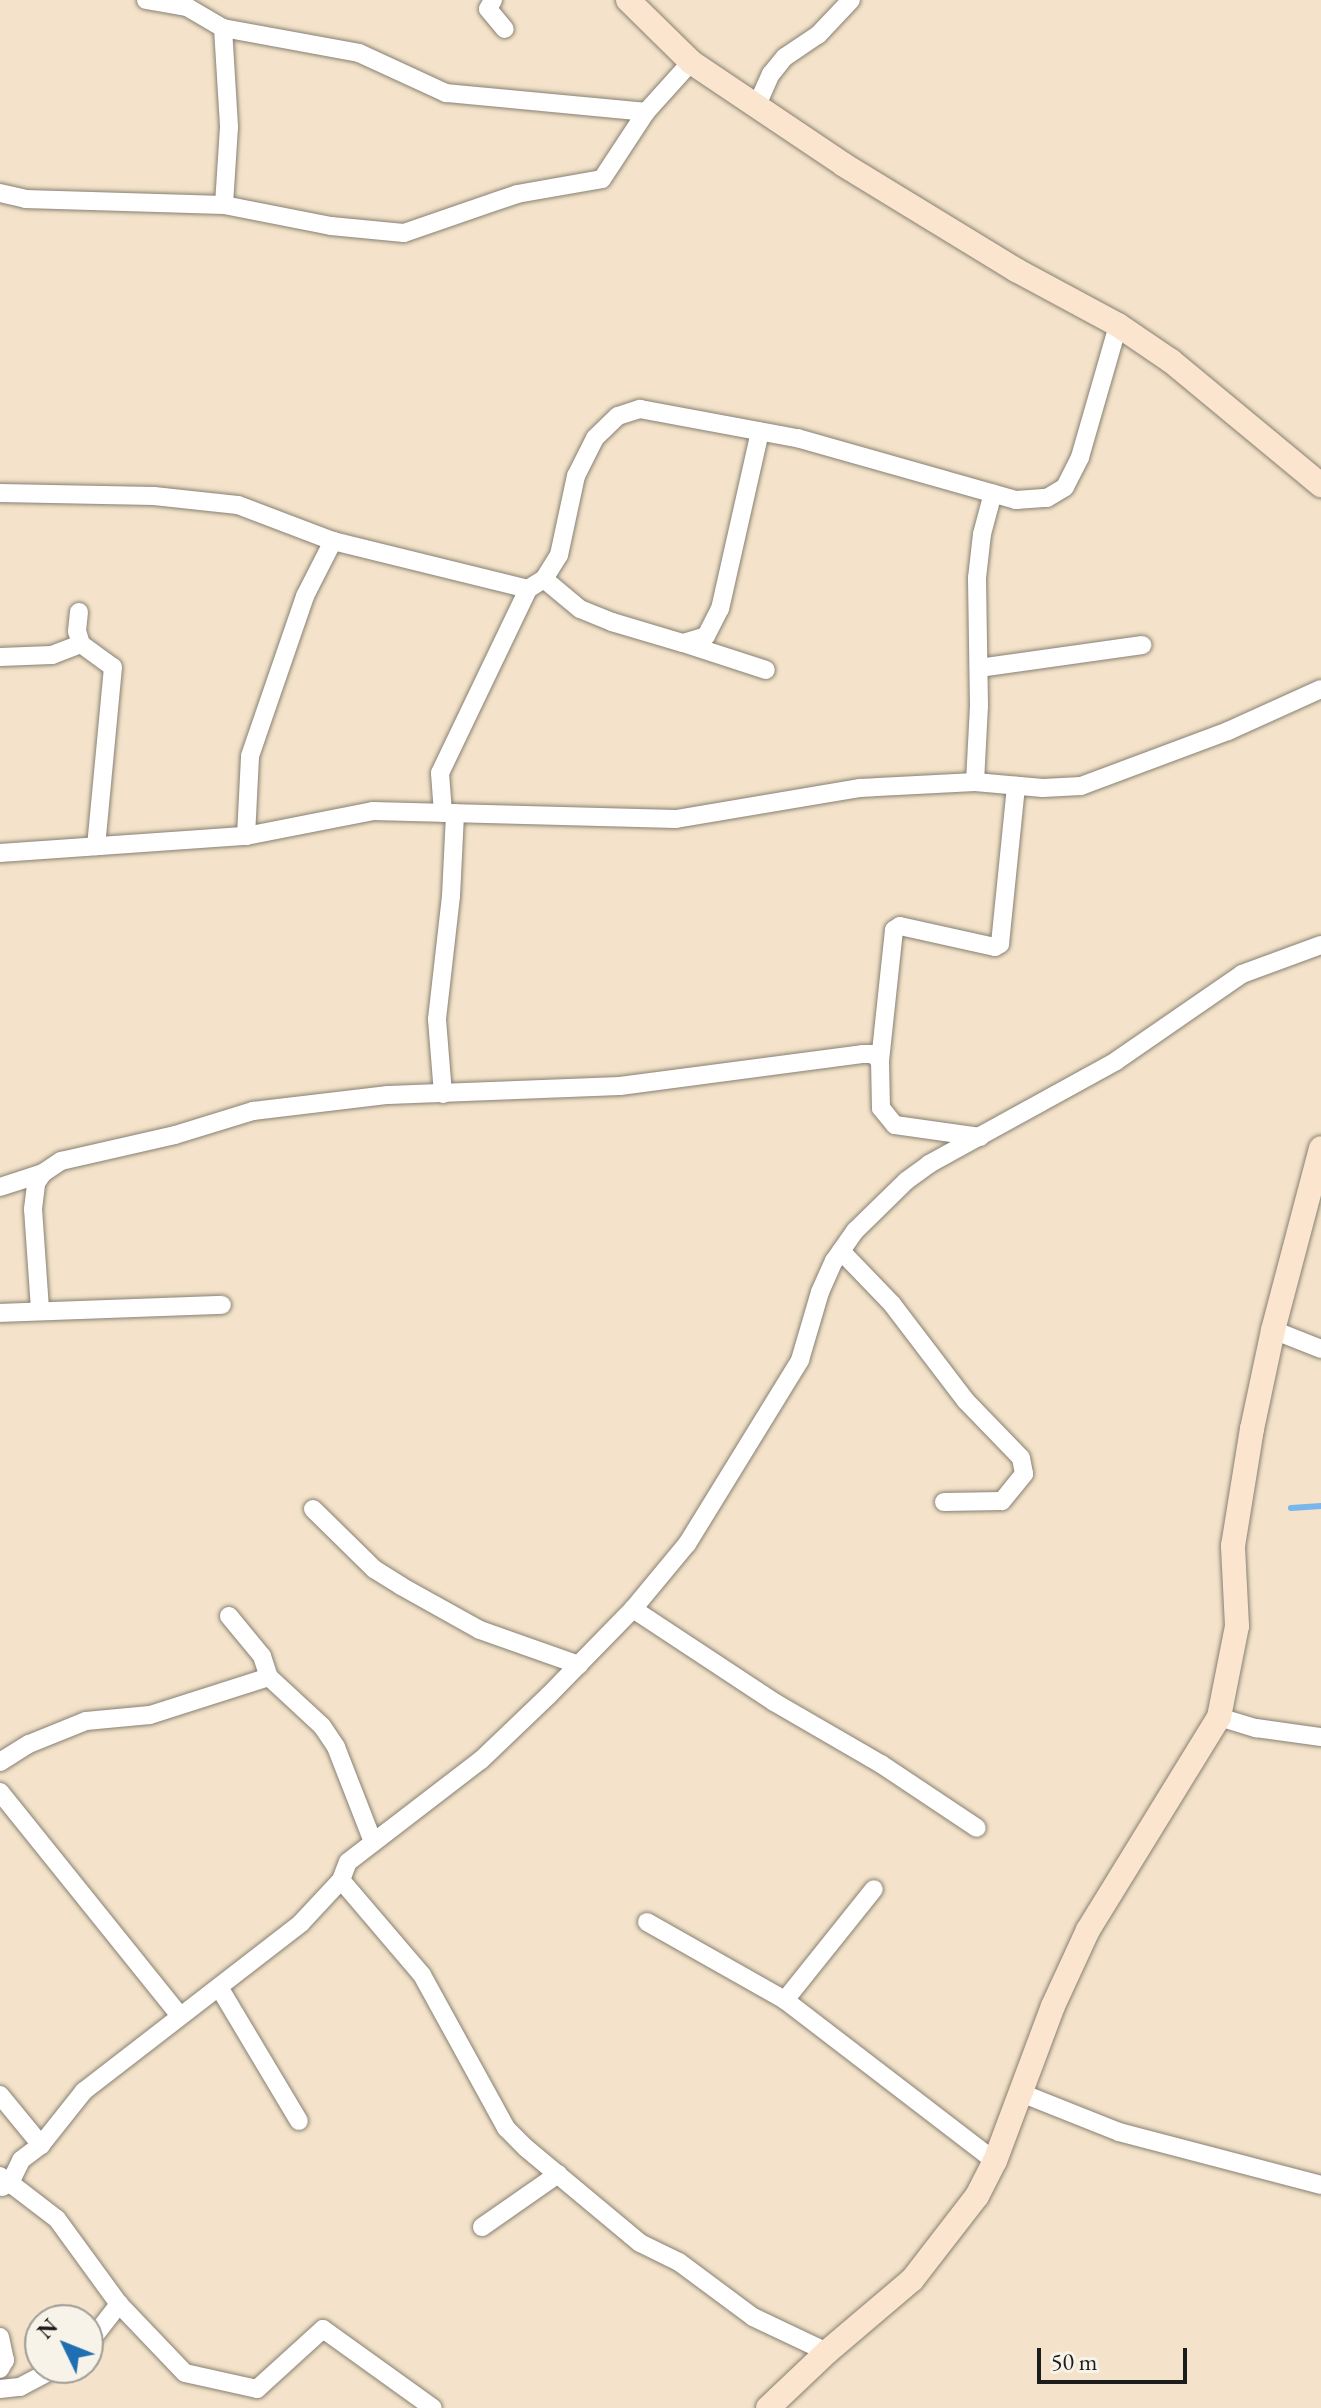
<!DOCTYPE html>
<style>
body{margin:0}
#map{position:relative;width:1321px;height:2408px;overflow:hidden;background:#f4e3ca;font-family:"EB Garamond",serif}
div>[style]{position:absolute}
.stream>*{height:6px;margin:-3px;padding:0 3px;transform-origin:3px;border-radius:3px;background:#78b6eb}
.roads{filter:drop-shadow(0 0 2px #888073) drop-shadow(0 0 2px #888073)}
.street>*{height:18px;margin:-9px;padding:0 9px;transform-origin:9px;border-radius:9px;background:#fff}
.secondary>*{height:24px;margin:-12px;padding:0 12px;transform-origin:12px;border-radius:12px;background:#fce5cf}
span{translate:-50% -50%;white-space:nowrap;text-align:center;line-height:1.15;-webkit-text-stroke:6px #f7f3e8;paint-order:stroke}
.north{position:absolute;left:24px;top:2304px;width:80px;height:80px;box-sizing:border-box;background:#f7f3e8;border:2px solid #9f9d96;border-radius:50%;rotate:313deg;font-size:22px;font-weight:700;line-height:32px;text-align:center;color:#1c1c1c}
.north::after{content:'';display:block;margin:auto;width:28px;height:36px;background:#1f6fb2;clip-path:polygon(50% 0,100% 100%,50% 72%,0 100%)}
.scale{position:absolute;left:1037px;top:2348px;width:150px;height:36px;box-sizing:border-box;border:4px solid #1c1c1c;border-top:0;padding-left:10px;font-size:24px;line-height:28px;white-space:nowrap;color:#1c1c1c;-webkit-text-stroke:6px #f7f3e8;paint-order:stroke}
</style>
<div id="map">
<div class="stream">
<div style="left:1291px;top:1508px;width:30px;rotate:-4deg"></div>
</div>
<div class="roads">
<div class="street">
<div style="left:146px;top:0;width:42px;rotate:9.7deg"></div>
<div style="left:187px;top:7px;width:42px;rotate:30.3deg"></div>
<div style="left:223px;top:28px;width:99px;rotate:86.5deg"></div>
<div style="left:229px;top:127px;width:78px;rotate:93.7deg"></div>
<div style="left:493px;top:0;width:10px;rotate:119deg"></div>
<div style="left:488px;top:9px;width:26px;rotate:50deg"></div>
<div style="left:223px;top:28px;width:138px;rotate:10.4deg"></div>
<div style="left:359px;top:53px;width:96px;rotate:24.7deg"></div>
<div style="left:446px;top:93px;width:201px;rotate:5.4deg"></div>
<div style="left:757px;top:105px;width:34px;rotate:-66deg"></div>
<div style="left:771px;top:74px;width:22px;rotate:-51deg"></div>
<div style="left:785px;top:57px;width:40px;rotate:-34deg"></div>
<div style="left:818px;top:35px;width:48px;rotate:-46.7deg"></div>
<div style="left:0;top:193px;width:26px;rotate:13deg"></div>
<div style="left:25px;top:199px;width:199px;rotate:1.7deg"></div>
<div style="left:224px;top:205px;width:109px;rotate:11.1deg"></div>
<div style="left:331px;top:226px;width:73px;rotate:5.5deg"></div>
<div style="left:404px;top:233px;width:120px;rotate:-19deg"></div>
<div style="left:517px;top:194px;width:86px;rotate:-10deg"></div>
<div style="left:602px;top:179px;width:80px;rotate:-56.7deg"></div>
<div style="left:646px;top:112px;width:67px;rotate:-48deg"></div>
<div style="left:0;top:493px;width:154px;rotate:1.1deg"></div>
<div style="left:154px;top:496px;width:84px;rotate:6.1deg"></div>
<div style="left:238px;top:505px;width:102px;rotate:20.8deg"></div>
<div style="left:333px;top:541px;width:201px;rotate:13.8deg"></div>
<div style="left:544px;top:579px;width:47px;rotate:39.8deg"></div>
<div style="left:580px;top:609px;width:35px;rotate:22deg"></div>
<div style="left:612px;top:622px;width:74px;rotate:16.5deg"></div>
<div style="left:683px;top:643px;width:24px;rotate:-17deg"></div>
<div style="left:706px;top:636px;width:30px;rotate:-63deg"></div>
<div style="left:720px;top:609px;width:182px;rotate:-77.3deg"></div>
<div style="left:79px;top:612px;width:19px;rotate:96deg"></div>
<div style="left:77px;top:631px;width:14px;rotate:73deg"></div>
<div style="left:81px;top:644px;width:39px;rotate:36deg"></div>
<div style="left:113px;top:667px;width:180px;rotate:95.4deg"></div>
<div style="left:683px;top:643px;width:87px;rotate:18deg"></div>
<div style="left:0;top:657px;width:52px;rotate:-2.2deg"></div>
<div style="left:52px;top:655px;width:31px;rotate:-21deg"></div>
<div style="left:979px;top:668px;width:165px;rotate:-8deg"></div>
<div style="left:975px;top:782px;width:76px;rotate:-87deg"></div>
<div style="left:979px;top:706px;width:128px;rotate:-90.9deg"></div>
<div style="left:977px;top:578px;width:44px;rotate:-83.5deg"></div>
<div style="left:982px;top:534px;width:42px;rotate:-75deg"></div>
<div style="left:443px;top:813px;width:40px;rotate:-94.3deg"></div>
<div style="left:440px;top:773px;width:204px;rotate:-64.4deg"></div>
<div style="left:528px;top:589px;width:19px;rotate:-32deg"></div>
<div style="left:544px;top:579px;width:28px;rotate:-58deg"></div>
<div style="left:559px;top:555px;width:81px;rotate:-77.9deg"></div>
<div style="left:576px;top:476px;width:42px;rotate:-63.4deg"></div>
<div style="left:595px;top:438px;width:32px;rotate:-44deg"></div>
<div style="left:618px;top:416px;width:23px;rotate:-18deg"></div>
<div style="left:640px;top:409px;width:160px;rotate:10.5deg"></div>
<div style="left:797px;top:438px;width:228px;rotate:15.8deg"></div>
<div style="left:1016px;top:500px;width:31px;rotate:-4deg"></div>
<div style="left:1047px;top:498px;width:21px;rotate:-31deg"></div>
<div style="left:1065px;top:487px;width:34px;rotate:-63deg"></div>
<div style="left:1080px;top:457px;width:137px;rotate:-73.9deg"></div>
<div style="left:246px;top:836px;width:80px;rotate:-87.1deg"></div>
<div style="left:250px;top:756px;width:169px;rotate:-71deg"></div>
<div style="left:305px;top:596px;width:62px;rotate:-63deg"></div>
<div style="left:0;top:853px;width:247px;rotate:-4deg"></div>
<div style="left:246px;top:836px;width:129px;rotate:-11.1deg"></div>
<div style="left:373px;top:811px;width:303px;rotate:1.5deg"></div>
<div style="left:676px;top:819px;width:187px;rotate:-9.6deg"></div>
<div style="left:860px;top:788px;width:115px;rotate:-3deg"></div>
<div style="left:975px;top:782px;width:68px;rotate:5deg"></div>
<div style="left:1043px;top:788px;width:38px;rotate:-3deg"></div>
<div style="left:1081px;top:786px;width:157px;rotate:-20.5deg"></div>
<div style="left:1228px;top:731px;width:102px;rotate:-24.3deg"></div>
<div style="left:880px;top:1061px;width:132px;rotate:-83.9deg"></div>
<div style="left:894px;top:930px;width:7px;rotate:-34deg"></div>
<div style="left:900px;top:926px;width:97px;rotate:12.5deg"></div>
<div style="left:995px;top:947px;width:6px;rotate:-31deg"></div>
<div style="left:1000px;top:944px;width:159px;rotate:-84.2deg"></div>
<div style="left:443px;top:1094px;width:75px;rotate:-94.6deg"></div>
<div style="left:437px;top:1019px;width:124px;rotate:-83.5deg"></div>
<div style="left:451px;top:896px;width:83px;rotate:-87.2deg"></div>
<div style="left:0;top:1187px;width:45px;rotate:-18deg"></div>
<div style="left:841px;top:1251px;width:74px;rotate:46.1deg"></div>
<div style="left:892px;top:1304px;width:122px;rotate:52.7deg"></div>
<div style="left:966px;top:1401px;width:79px;rotate:46deg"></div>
<div style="left:1021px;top:1458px;width:16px;rotate:79deg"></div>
<div style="left:1024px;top:1474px;width:35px;rotate:129deg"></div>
<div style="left:1002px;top:1501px;width:58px;rotate:179deg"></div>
<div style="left:40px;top:1309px;width:100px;rotate:-94deg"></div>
<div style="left:33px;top:1209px;width:26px;rotate:-83deg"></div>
<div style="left:36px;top:1183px;width:12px;rotate:-55deg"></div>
<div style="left:43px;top:1173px;width:22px;rotate:-34deg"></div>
<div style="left:61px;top:1161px;width:117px;rotate:-12.8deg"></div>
<div style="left:175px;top:1135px;width:82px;rotate:-17.1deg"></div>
<div style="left:253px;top:1111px;width:136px;rotate:-6.8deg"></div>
<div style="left:388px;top:1095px;width:232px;rotate:-2.2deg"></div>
<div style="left:620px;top:1086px;width:244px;rotate:-7.5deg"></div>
<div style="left:862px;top:1054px;width:11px"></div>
<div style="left:873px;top:1054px;width:10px;rotate:45deg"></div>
<div style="left:880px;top:1061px;width:47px;rotate:88.8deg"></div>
<div style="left:881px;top:1108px;width:22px;rotate:51deg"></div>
<div style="left:895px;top:1125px;width:86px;rotate:8deg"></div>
<div style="left:0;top:1313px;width:222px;rotate:-2.1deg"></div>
<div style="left:1273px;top:1330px;width:52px;rotate:21.6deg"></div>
<div style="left:313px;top:1509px;width:86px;rotate:44.5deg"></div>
<div style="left:374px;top:1569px;width:32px;rotate:32deg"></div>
<div style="left:401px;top:1586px;width:90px;rotate:29.1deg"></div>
<div style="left:480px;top:1630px;width:105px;rotate:19.5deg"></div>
<div style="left:633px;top:1609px;width:169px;rotate:33.4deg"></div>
<div style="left:774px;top:1702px;width:124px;rotate:30.1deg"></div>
<div style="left:881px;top:1764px;width:115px;rotate:33.7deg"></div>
<div style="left:229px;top:1616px;width:52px;rotate:50.5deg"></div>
<div style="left:262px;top:1656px;width:22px;rotate:72deg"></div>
<div style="left:269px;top:1677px;width:72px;rotate:42.8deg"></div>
<div style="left:322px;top:1726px;width:25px;rotate:56deg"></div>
<div style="left:336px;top:1747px;width:102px;rotate:68.7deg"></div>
<div style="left:1219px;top:1717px;width:39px;rotate:17deg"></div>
<div style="left:1256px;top:1728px;width:66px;rotate:7.9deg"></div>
<div style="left:0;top:1762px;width:34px;rotate:-32deg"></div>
<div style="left:29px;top:1744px;width:61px;rotate:-22deg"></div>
<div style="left:86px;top:1721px;width:64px;rotate:-5.4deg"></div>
<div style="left:150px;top:1715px;width:125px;rotate:-17.7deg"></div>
<div style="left:0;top:1792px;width:287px;rotate:51.2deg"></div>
<div style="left:341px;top:1880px;width:19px;rotate:-69deg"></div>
<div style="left:348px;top:1862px;width:168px;rotate:-37.5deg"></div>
<div style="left:481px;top:1760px;width:93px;rotate:-43.7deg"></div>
<div style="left:548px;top:1696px;width:122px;rotate:-45.7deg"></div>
<div style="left:633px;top:1609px;width:85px;rotate:-50.3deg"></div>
<div style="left:687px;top:1544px;width:216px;rotate:-58.4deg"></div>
<div style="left:800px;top:1360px;width:71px;rotate:-73.6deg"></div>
<div style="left:820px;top:1292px;width:34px;rotate:-66deg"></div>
<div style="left:834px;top:1261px;width:37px;rotate:-55deg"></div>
<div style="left:855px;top:1231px;width:71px;rotate:-44.4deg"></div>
<div style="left:906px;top:1181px;width:29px;rotate:-36deg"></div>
<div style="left:929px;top:1164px;width:213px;rotate:-28.8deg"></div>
<div style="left:1116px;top:1061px;width:153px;rotate:-34.6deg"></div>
<div style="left:1242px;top:974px;width:84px;rotate:-20.2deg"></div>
<div style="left:647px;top:1922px;width:159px;rotate:29.5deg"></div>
<div style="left:785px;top:2000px;width:265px;rotate:37.5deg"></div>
<div style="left:219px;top:1987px;width:156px;rotate:59.2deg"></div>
<div style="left:785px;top:2000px;width:142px;rotate:-51.3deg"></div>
<div style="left:1021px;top:2093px;width:105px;rotate:21.7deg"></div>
<div style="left:1119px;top:2132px;width:209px;rotate:14.7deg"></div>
<div style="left:0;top:2095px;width:65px;rotate:50.6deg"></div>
<div style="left:0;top:2176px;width:12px;rotate:35deg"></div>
<div style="left:10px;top:2183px;width:25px;rotate:-64deg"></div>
<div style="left:21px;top:2160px;width:25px;rotate:-37deg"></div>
<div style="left:41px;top:2145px;width:69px;rotate:-51.5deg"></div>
<div style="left:84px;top:2091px;width:274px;rotate:-37.7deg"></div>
<div style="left:301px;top:1923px;width:59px;rotate:-47.1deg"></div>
<div style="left:341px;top:1880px;width:125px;rotate:49.5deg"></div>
<div style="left:422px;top:1975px;width:175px;rotate:61.2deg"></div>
<div style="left:506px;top:2128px;width:28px;rotate:45deg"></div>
<div style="left:526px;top:2148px;width:148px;rotate:39.8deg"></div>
<div style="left:640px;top:2243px;width:43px;rotate:26deg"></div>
<div style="left:679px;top:2262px;width:92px;rotate:36.6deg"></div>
<div style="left:753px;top:2317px;width:82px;rotate:25.3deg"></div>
<div style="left:2px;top:2187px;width:9px;rotate:-27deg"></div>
<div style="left:10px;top:2183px;width:59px;rotate:37.5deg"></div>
<div style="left:57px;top:2219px;width:105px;rotate:53.9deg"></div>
<div style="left:119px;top:2304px;width:95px;rotate:46.3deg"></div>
<div style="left:185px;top:2373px;width:74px;rotate:12.5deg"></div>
<div style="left:257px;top:2389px;width:89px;rotate:-42.3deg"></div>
<div style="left:323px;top:2329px;width:135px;rotate:35.7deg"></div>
<div style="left:482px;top:2227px;width:93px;rotate:-34.9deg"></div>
<div style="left:0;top:2337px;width:24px;rotate:78deg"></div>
<div style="left:5px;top:2360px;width:10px;rotate:119deg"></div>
<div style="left:88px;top:2344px;width:51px;rotate:-52.2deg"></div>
<div style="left:0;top:2389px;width:20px;rotate:-6deg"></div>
<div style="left:20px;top:2387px;width:41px;rotate:-27.8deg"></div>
</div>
<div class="secondary">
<div style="left:628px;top:0;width:88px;rotate:44.5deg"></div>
<div style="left:691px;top:62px;width:184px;rotate:33.9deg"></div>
<div style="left:844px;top:165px;width:202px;rotate:31.4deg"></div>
<div style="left:1016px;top:270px;width:116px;rotate:28.3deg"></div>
<div style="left:1118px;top:325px;width:64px;rotate:34.2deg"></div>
<div style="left:1171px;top:361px;width:195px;rotate:39.6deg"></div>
<div style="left:768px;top:2408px;width:81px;rotate:-43.5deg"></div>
<div style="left:827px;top:2352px;width:111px;rotate:-40.3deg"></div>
<div style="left:912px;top:2280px;width:106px;rotate:-52.3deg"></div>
<div style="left:977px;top:2196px;width:39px;rotate:-63deg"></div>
<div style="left:995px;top:2161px;width:165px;rotate:-69.5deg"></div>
<div style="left:1053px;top:2006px;width:84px;rotate:-65.3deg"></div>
<div style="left:1088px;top:1930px;width:250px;rotate:-58.4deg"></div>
<div style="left:1219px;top:1717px;width:93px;rotate:-78.8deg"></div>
<div style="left:1237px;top:1626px;width:80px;rotate:-92.9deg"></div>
<div style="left:1233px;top:1546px;width:119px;rotate:-80.8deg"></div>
<div style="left:1252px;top:1429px;width:101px;rotate:-78deg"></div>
<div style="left:1273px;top:1330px;width:188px;rotate:-75.2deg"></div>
</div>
</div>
<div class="north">N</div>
<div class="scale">50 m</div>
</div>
